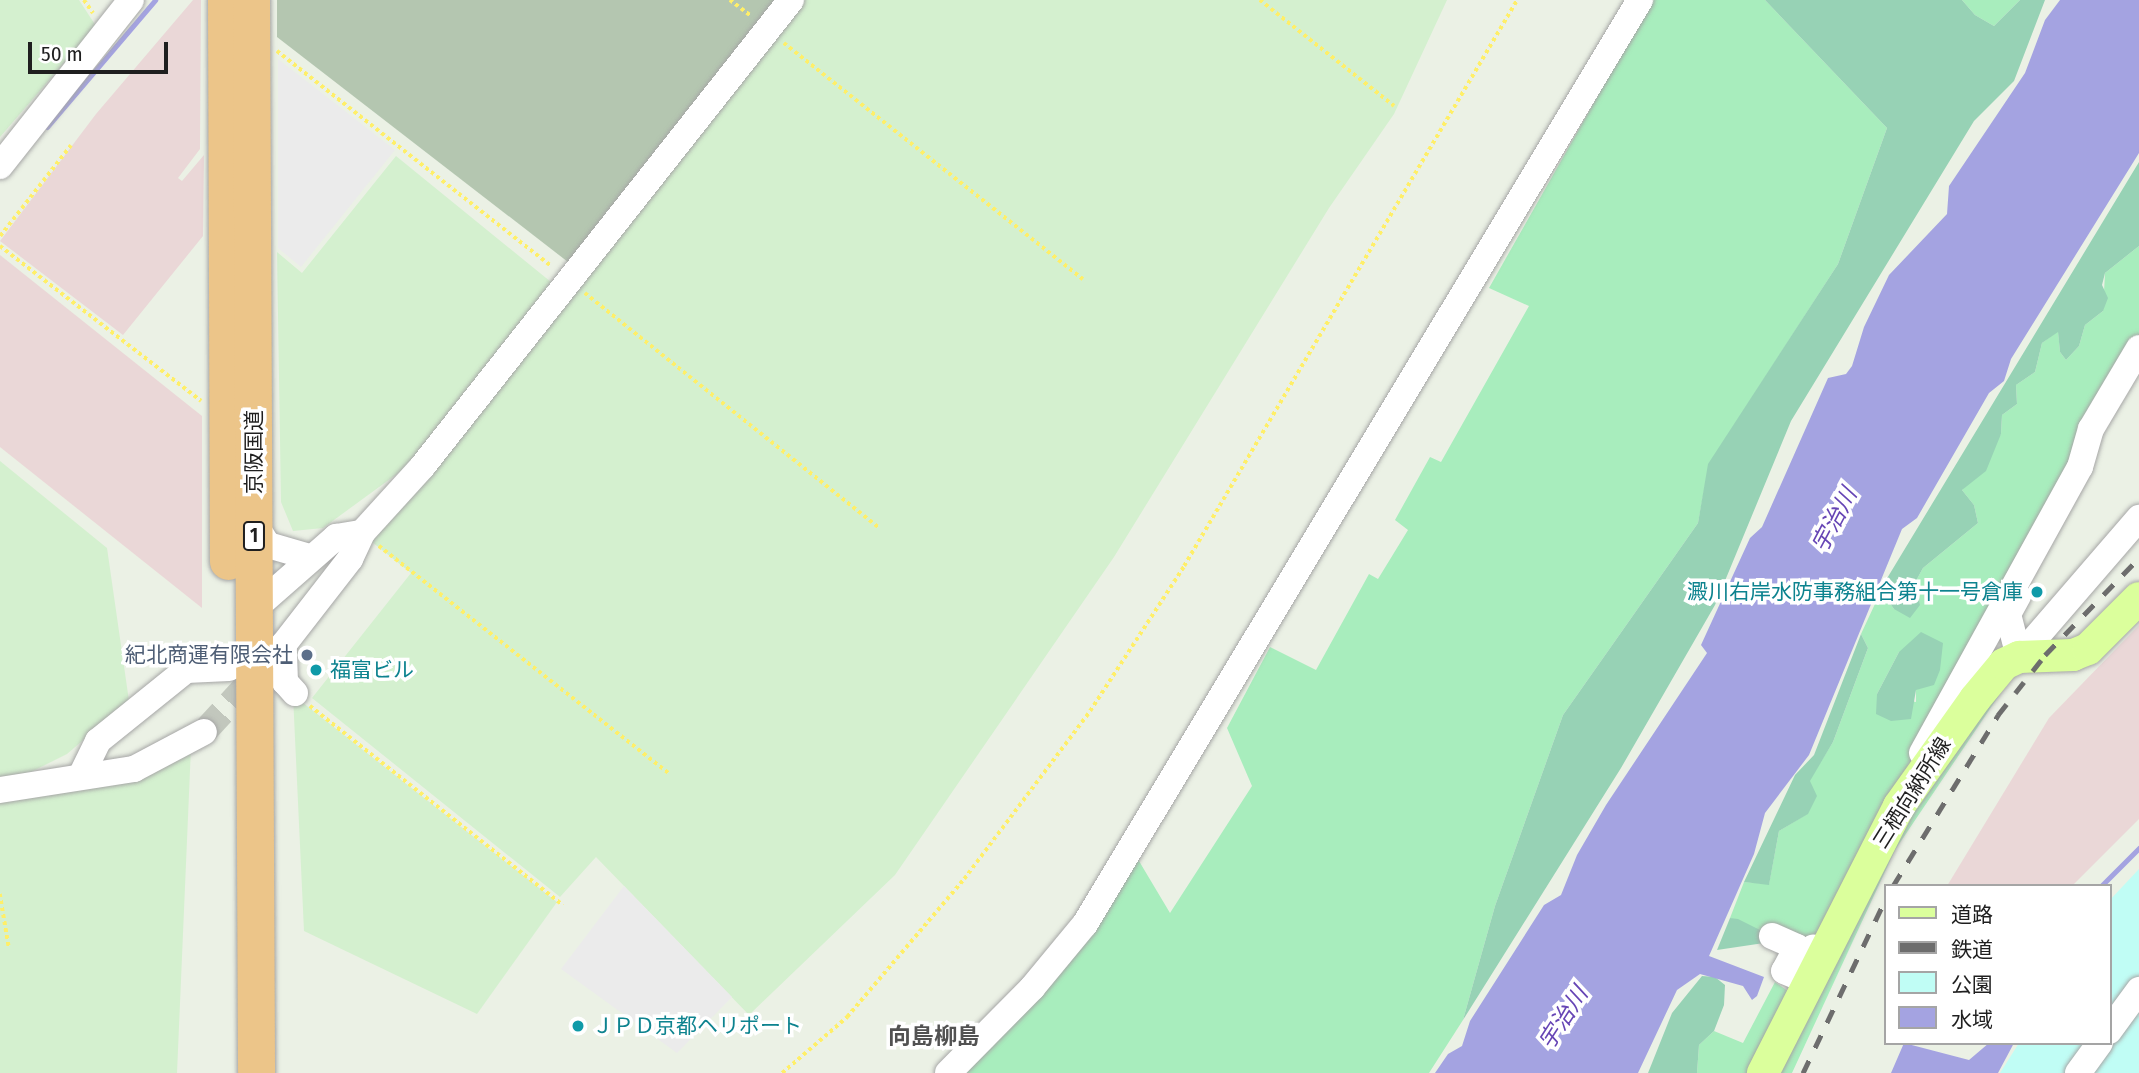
<!DOCTYPE html>
<meta charset="utf-8">
<style>
body{margin:0}
#map{position:relative;width:2139px;height:1073px;overflow:hidden;background:#ebf1e5;font-family:"Fira Sans Condensed","Noto Sans JP",sans-serif}
div>[style]{position:absolute}
.industrial>*{inset:0;background:#ead7d7}
.construction>*{inset:0;background:#b4c6b0}
.farmland>*{inset:0;background:#d4f0cf}
.grass>*{inset:0;background:#a8edbd}
.forest>*{inset:0;background:#97d2b5}
.park>*{inset:0;background:#c0fdf5}
.parking>*{inset:0;background:#ebebeb}
.water>*{inset:0;background:#a4a3e1}
.stream>*{height:5px;margin:-2.5px;padding:0 2.5px;transform-origin:2.5px;border-radius:2.5px;background:#a4a3e1}
.minor-tunnel>*{height:26px;margin-top:-13px;transform-origin:0;background:repeating-linear-gradient(90deg,#c2c7bd 0 26px,transparent 0 39px)}
.path>*{height:3.5px;margin-top:-1.75px;transform-origin:0;background:repeating-linear-gradient(90deg,#ffef68 0 3.5px,transparent 0 7px)}
.roads{filter:drop-shadow(0 0 2px #a6a6a6) drop-shadow(0 0 2px #a6a6a6)}
.minor>*{height:26px;margin:-13px;padding:0 13px;transform-origin:13px;border-radius:13px;background:#fff}
.major>*{height:32px;margin:-16px;padding:0 16px;transform-origin:16px;border-radius:16px;background:#dbff9c}
.highway>*{height:37px;margin:-18.5px;padding:0 18.5px;transform-origin:18.5px;border-radius:18.5px;background:#ecc589}
.rail>*{height:5px;margin-top:-2.5px;transform-origin:0;background:repeating-linear-gradient(90deg,#6d6d6d 0 14px,transparent 0 28px)}
.dots>*{width:19px;height:19px;translate:-50% -50%;box-sizing:border-box;border:4px solid #fff;border-radius:50%}
span{translate:-50% -50%;white-space:nowrap;text-align:center;line-height:1.15;-webkit-text-stroke:7px #fff;paint-order:stroke}
.shield-label span{padding:2px 5px;background:#fff;border:2px solid;border-radius:5px;-webkit-text-stroke-width:0}
.shield-label{font-size:19px;color:#1f1f1f;font-weight:700}
.street-label{font-size:21px;color:#1f1f1f}
.culture-label{font-size:21px;color:#0d838f}
.right{translate:-100% -50%;text-align:right}
.left{translate:0 -50%;text-align:left}
.service-label{font-size:21px;color:#4e5e75}
.water-label{font-size:23px;color:#6645b5;font-style:italic}
.neighbourhood-label{font-size:23px;color:#525252;font-weight:700}
.legend{position:absolute;left:1884px;top:884px;width:228px;height:161px;box-sizing:border-box;background:#fff;border:2px solid #a5a5a5;margin:0;padding:9px 12px;list-style:none;font-size:21px;color:#1f1f1f}
.legend li{display:flex;align-items:center;gap:14px;height:35px}
.legend b{width:35px;border:2px solid #a5a5a5}
.scale{position:absolute;left:28px;top:42px;width:140px;height:32px;box-sizing:border-box;border:4px solid #1f1f1f;border-top:0;padding-left:9px;font-size:21px;line-height:24px;white-space:nowrap;color:#1f1f1f;-webkit-text-stroke:5px #fff;paint-order:stroke}
</style>
<div id="map">
<div class="industrial">
<div style="clip-path:polygon(193px 0,201px 0,200px 149px,178px 178px,182px 181px,204px 155px,203px 236px,123px 335px,0 241px,96px 114px)"></div>
<div style="clip-path:polygon(0 255px,202px 416px,202px 608px,0 447px)"></div>
<div style="clip-path:polygon(2139px 625px,2139px 819px,2072px 886px,1947px 886px,2049px 718px)"></div>
</div>
<div class="construction">
<div style="clip-path:polygon(277px 0,781px 0,568px 262px,277px 37px)"></div>
</div>
<div class="farmland">
<div style="clip-path:polygon(0 0,79px 0,96px 26px,0 137px)"></div>
<div style="clip-path:polygon(800px 0,1447px 0,1394px 114px,1329px 208px,1114px 557px,895px 875px,749px 1015px,596px 857px,560px 897px,312px 698px,411px 573px,372px 542px)"></div>
<div style="clip-path:polygon(396px 156px,551px 282px,416px 460px,323px 528px,293px 531px,281px 502px,277px 252px,302px 273px)"></div>
<div style="clip-path:polygon(0 461px,107px 548px,129px 701px,67px 754px,19px 778px,0 781px)"></div>
<div style="clip-path:polygon(293px 695px,557px 902px,477px 1014px,304px 931px)"></div>
<div style="clip-path:polygon(191px 747px,177px 1073px,0 1073px,0 797px)"></div>
</div>
<div class="grass">
<div style="clip-path:polygon(1652px 0,1765px 0,1887px 128px,1838px 264px,1709px 464px,1698px 523px,1563px 715px,1495px 906px,1463px 1020px,1429px 1073px,951px 1073px,1136px 856px,1170px 913px,1252px 786px,1227px 728px,1270px 647px,1316px 670px,1369px 574px,1378px 579px,1408px 530px,1395px 520px,1430px 457px,1441px 462px,1529px 306px,1489px 288px)"></div>
<div style="clip-path:polygon(1962px 0,2020px 0,1994px 26px,1975px 15px)"></div>
<div style="clip-path:polygon(evenodd,2139px 246px,2139px 348px,1798px 977px,1797px 947px,1730px 918px,1744px 882px,1769px 884px,1779px 831px,1807px 814px,1809px 781px,1833px 742px,1868px 648px,1861px 634px,1881px 591px,1894px 609px,1920px 605px,1917px 579px,1923px 568px,1978px 523px,1974px 505px,1962px 490px,2001px 434px,2002px 415px,2017px 404px,2016px 385px,2035px 372px,2042px 343px,2058px 331px,2060px 352px,2066px 360px,2079px 346px,2085px 325px,2103px 311px,2105px 273px,2139px 246px,1899px 652px,1916px 689px,1916px 702px,1877px 694px,1899px 652px)"></div>
<div style="clip-path:polygon(2010px 679px,1895px 850px,1792px 1073px,1774px 1073px,1911px 797px)"></div>
<div style="clip-path:polygon(1775px 982px,1792px 994px,1752px 1073px,1697px 1073px,1699px 1045px,1714px 1031px,1743px 1043px)"></div>
</div>
<div class="forest">
<div style="clip-path:polygon(1765px 0,1962px 0,1975px 15px,1994px 26px,2020px 0,2045px 0,2014px 81px,1974px 121px,1791px 421px,1715px 605px,1621px 768px,1463px 1020px,1495px 906px,1563px 715px,1698px 523px,1708px 464px,1838px 264px,1887px 128px)"></div>
<div style="clip-path:polygon(2139px 162px,2139px 246px,2105px 273px,2102px 285px,2108px 298px,2103px 311px,2085px 325px,2079px 346px,2066px 360px,2060px 352px,2058px 332px,2042px 343px,2035px 372px,2016px 385px,2017px 404px,2002px 415px,2001px 434px,1986px 471px,1962px 490px,1974px 505px,1978px 523px,1923px 568px,1917px 579px,1920px 605px,1910px 618px,1894px 609px,1881px 591px,1886px 580px)"></div>
<div style="clip-path:polygon(1921px 632px,1943px 643px,1940px 670px,1934px 685px,1916px 690px,1911px 719px,1891px 721px,1876px 714px,1877px 694px,1899px 652px)"></div>
<div style="clip-path:polygon(1861px 634px,1868px 648px,1833px 742px,1810px 781px,1817px 796px,1808px 814px,1779px 831px,1769px 885px,1744px 882px,1795px 775px,1814px 755px)"></div>
<div style="clip-path:polygon(1730px 918px,1738px 919px,1772px 936px,1764px 943px,1717px 950px)"></div>
<div style="clip-path:polygon(1702px 976px,1715px 977px,1725px 985px,1724px 1005px,1714px 1031px,1699px 1045px,1697px 1073px,1648px 1073px,1672px 1013px)"></div>
</div>
<div class="park">
<div style="clip-path:polygon(2139px 869px,2139px 1073px,2000px 1073px,2019px 1043px,2109px 1043px,2109px 901px)"></div>
</div>
<div class="parking">
<div style="clip-path:polygon(278px 59px,395px 150px,301px 267px,278px 248px)"></div>
<div style="clip-path:polygon(624px 886px,732px 997px,677px 1053px,561px 969px)"></div>
</div>
<div class="water">
<div style="clip-path:polygon(2060px 0,2139px 0,2139px 153px,2011px 359px,2004px 381px,1989px 393px,1917px 518px,1902px 529px,1809px 755px,1765px 813px,1754px 854px,1709px 956px,1764px 977px,1757px 996px,1752px 1000px,1743px 986px,1700px 974px,1677px 990px,1638px 1073px,1435px 1073px,1448px 1054px,1462px 1046px,1470px 1021px,1544px 905px,1561px 895px,1577px 855px,1606px 805px,1707px 653px,1701px 645px,1750px 538px,1762px 527px,1828px 378px,1846px 374px,1852px 366px,1864px 327px,1889px 275px,1947px 214px,1949px 186px,2025px 73px,2045px 20px)"></div>
<div style="clip-path:polygon(1904px 1043px,1969px 1060px,1989px 1043px,2014px 1043px,1998px 1073px,1891px 1073px)"></div>
</div>
<div class="stream">
<div style="left:47px;top:127px;width:167px;rotate:-49.6deg"></div>
<div style="left:2101px;top:886px;width:54px;rotate:-45deg"></div>
</div>
<div class="minor-tunnel">
<div style="left:204px;top:732px;width:83px;rotate:-47.4deg"></div>
</div>
<div class="path">
<div style="left:84px;top:0;width:16px;rotate:55deg"></div>
<div style="left:730px;top:0;width:26px;rotate:37deg"></div>
<div style="left:1260px;top:0;width:171px;rotate:38.3deg"></div>
<div style="left:784px;top:43px;width:381px;rotate:38.3deg"></div>
<div style="left:277px;top:51px;width:348px;rotate:38.1deg"></div>
<div style="left:0;top:236px;width:115px;rotate:-52deg"></div>
<div style="left:0;top:246px;width:254px;rotate:37.6deg"></div>
<div style="left:585px;top:293px;width:376px;rotate:38.6deg"></div>
<div style="left:379px;top:546px;width:368px;rotate:38.1deg"></div>
<div style="left:310px;top:706px;width:322px;rotate:38.2deg"></div>
<div style="left:0;top:894px;width:55px;rotate:80.5deg"></div>
<div style="left:782px;top:1073px;width:86px;rotate:-40.7deg"></div>
<div style="left:847px;top:1017px;width:181px;rotate:-49.7deg"></div>
<div style="left:964px;top:879px;width:210px;rotate:-53.1deg"></div>
<div style="left:1090px;top:711px;width:173px;rotate:-57deg"></div>
<div style="left:1184px;top:566px;width:657px;rotate:-59.53deg"></div>
</div>
<div class="roads">
<div class="minor">
<div style="left:0;top:166px;width:211px;rotate:-51.7deg"></div>
<div style="left:254px;top:523px;width:26px;rotate:58deg"></div>
<div style="left:268px;top:545px;width:43px;rotate:16.3deg"></div>
<div style="left:2018px;top:596px;width:21px;rotate:119deg"></div>
<div style="left:2008px;top:614px;width:44px;rotate:75.7deg"></div>
<div style="left:253px;top:610px;width:111px;rotate:-41.3deg"></div>
<div style="left:336px;top:537px;width:26px;rotate:-9deg"></div>
<div style="left:2019px;top:657px;width:184px;rotate:-49.2deg"></div>
<div style="left:295px;top:693px;width:15px;rotate:-132deg"></div>
<div style="left:285px;top:682px;width:38px;rotate:-92deg"></div>
<div style="left:284px;top:644px;width:108px;rotate:-52.2deg"></div>
<div style="left:350px;top:559px;width:29px;rotate:-65deg"></div>
<div style="left:362px;top:533px;width:89px;rotate:-47.7deg"></div>
<div style="left:422px;top:467px;width:595px;rotate:-51.69deg"></div>
<div style="left:1922px;top:753px;width:327px;rotate:-61.1deg"></div>
<div style="left:2080px;top:467px;width:40px;rotate:-74deg"></div>
<div style="left:2091px;top:429px;width:94px;rotate:-59.3deg"></div>
<div style="left:81px;top:776px;width:39px;rotate:-64deg"></div>
<div style="left:98px;top:741px;width:113px;rotate:-38.9deg"></div>
<div style="left:186px;top:670px;width:43px;rotate:-2.7deg"></div>
<div style="left:0;top:790px;width:136px;rotate:-8.9deg"></div>
<div style="left:134px;top:769px;width:79px;rotate:-27.9deg"></div>
<div style="left:1772px;top:936px;width:27px;rotate:24deg"></div>
<div style="left:1797px;top:947px;width:27px;rotate:118deg"></div>
<div style="left:1784px;top:971px;width:15px;rotate:23deg"></div>
<div style="left:1798px;top:977px;width:33px;rotate:-63deg"></div>
<div style="left:2109px;top:1031px;width:51px;rotate:-53.8deg"></div>
<div style="left:948px;top:1073px;width:120px;rotate:-45.3deg"></div>
<div style="left:1032px;top:988px;width:83px;rotate:-50.4deg"></div>
<div style="left:1085px;top:924px;width:1078px;rotate:-59.01deg"></div>
<div style="left:2078px;top:1073px;width:37px;rotate:-54deg"></div>
</div>
<div class="major">
<div style="left:1763px;top:1073px;width:300px;rotate:-63deg"></div>
<div style="left:1899px;top:806px;width:131px;rotate:-54.6deg"></div>
<div style="left:1975px;top:699px;width:45px;rotate:-50.4deg"></div>
<div style="left:2004px;top:664px;width:17px;rotate:-25deg"></div>
<div style="left:2019px;top:657px;width:54px;rotate:-2.1deg"></div>
<div style="left:2073px;top:655px;width:16px;rotate:-22deg"></div>
<div style="left:2088px;top:649px;width:72px;rotate:-45deg"></div>
</div>
<div class="highway">
<div style="left:226px;top:0;width:561px;rotate:89.8deg"></div>
<div style="left:251px;top:0;width:1073px;rotate:89.73deg"></div>
</div>
</div>
<div class="rail">
<div style="left:1893px;top:886px;width:201px;rotate:-58.4deg"></div>
<div style="left:1998px;top:715px;width:76px;rotate:-51.9deg"></div>
<div style="left:2045px;top:655px;width:135px;rotate:-45.9deg"></div>
<div style="left:1803px;top:1073px;width:191px;rotate:-64.6deg"></div>
</div>
<div class="dots">
<div style="left:2037px;top:592px;background:#0f9aa8"></div>
<div style="left:307px;top:655px;background:#5c6f8a"></div>
<div style="left:316px;top:670px;background:#0f9aa8"></div>
<div style="left:578px;top:1026px;background:#0f9aa8"></div>
</div>
<div class="shield-label">
<span style="left:254px;top:536px">1</span>
</div>
<div class="street-label">
<span style="left:254px;top:452px;rotate:-90deg">京阪国道</span>
<span style="left:1912px;top:793px;rotate:-58deg">三栖向納所線</span>
</div>
<div class="culture-label">
<span class="right" style="left:2023px;top:592px">澱川右岸水防事務組合第十一号倉庫</span>
<span class="left" style="left:330px;top:670px">福富ビル</span>
<span class="left" style="left:592px;top:1026px">ＪＰＤ京都ヘリポート</span>
</div>
<div class="service-label">
<span class="right" style="left:293px;top:655px">紀北商運有限会社</span>
</div>
<div class="water-label">
<span style="left:1834px;top:520px;rotate:-62deg">宇治川</span>
<span style="left:1563px;top:1018px;rotate:-57deg">宇治川</span>
</div>
<div class="neighbourhood-label">
<span style="left:934px;top:1036px">向島柳島</span>
</div>
<ul class="legend">
<li><b style="height:9px;background:#dbff9c"></b>道路</li>
<li><b style="height:9px;background:#6d6d6d"></b>鉄道</li>
<li><b style="height:19px;background:#c0fdf5"></b>公園</li>
<li><b style="height:19px;background:#a4a3e1"></b>水域</li>
</ul>
<div class="scale">50 m</div>
</div>
